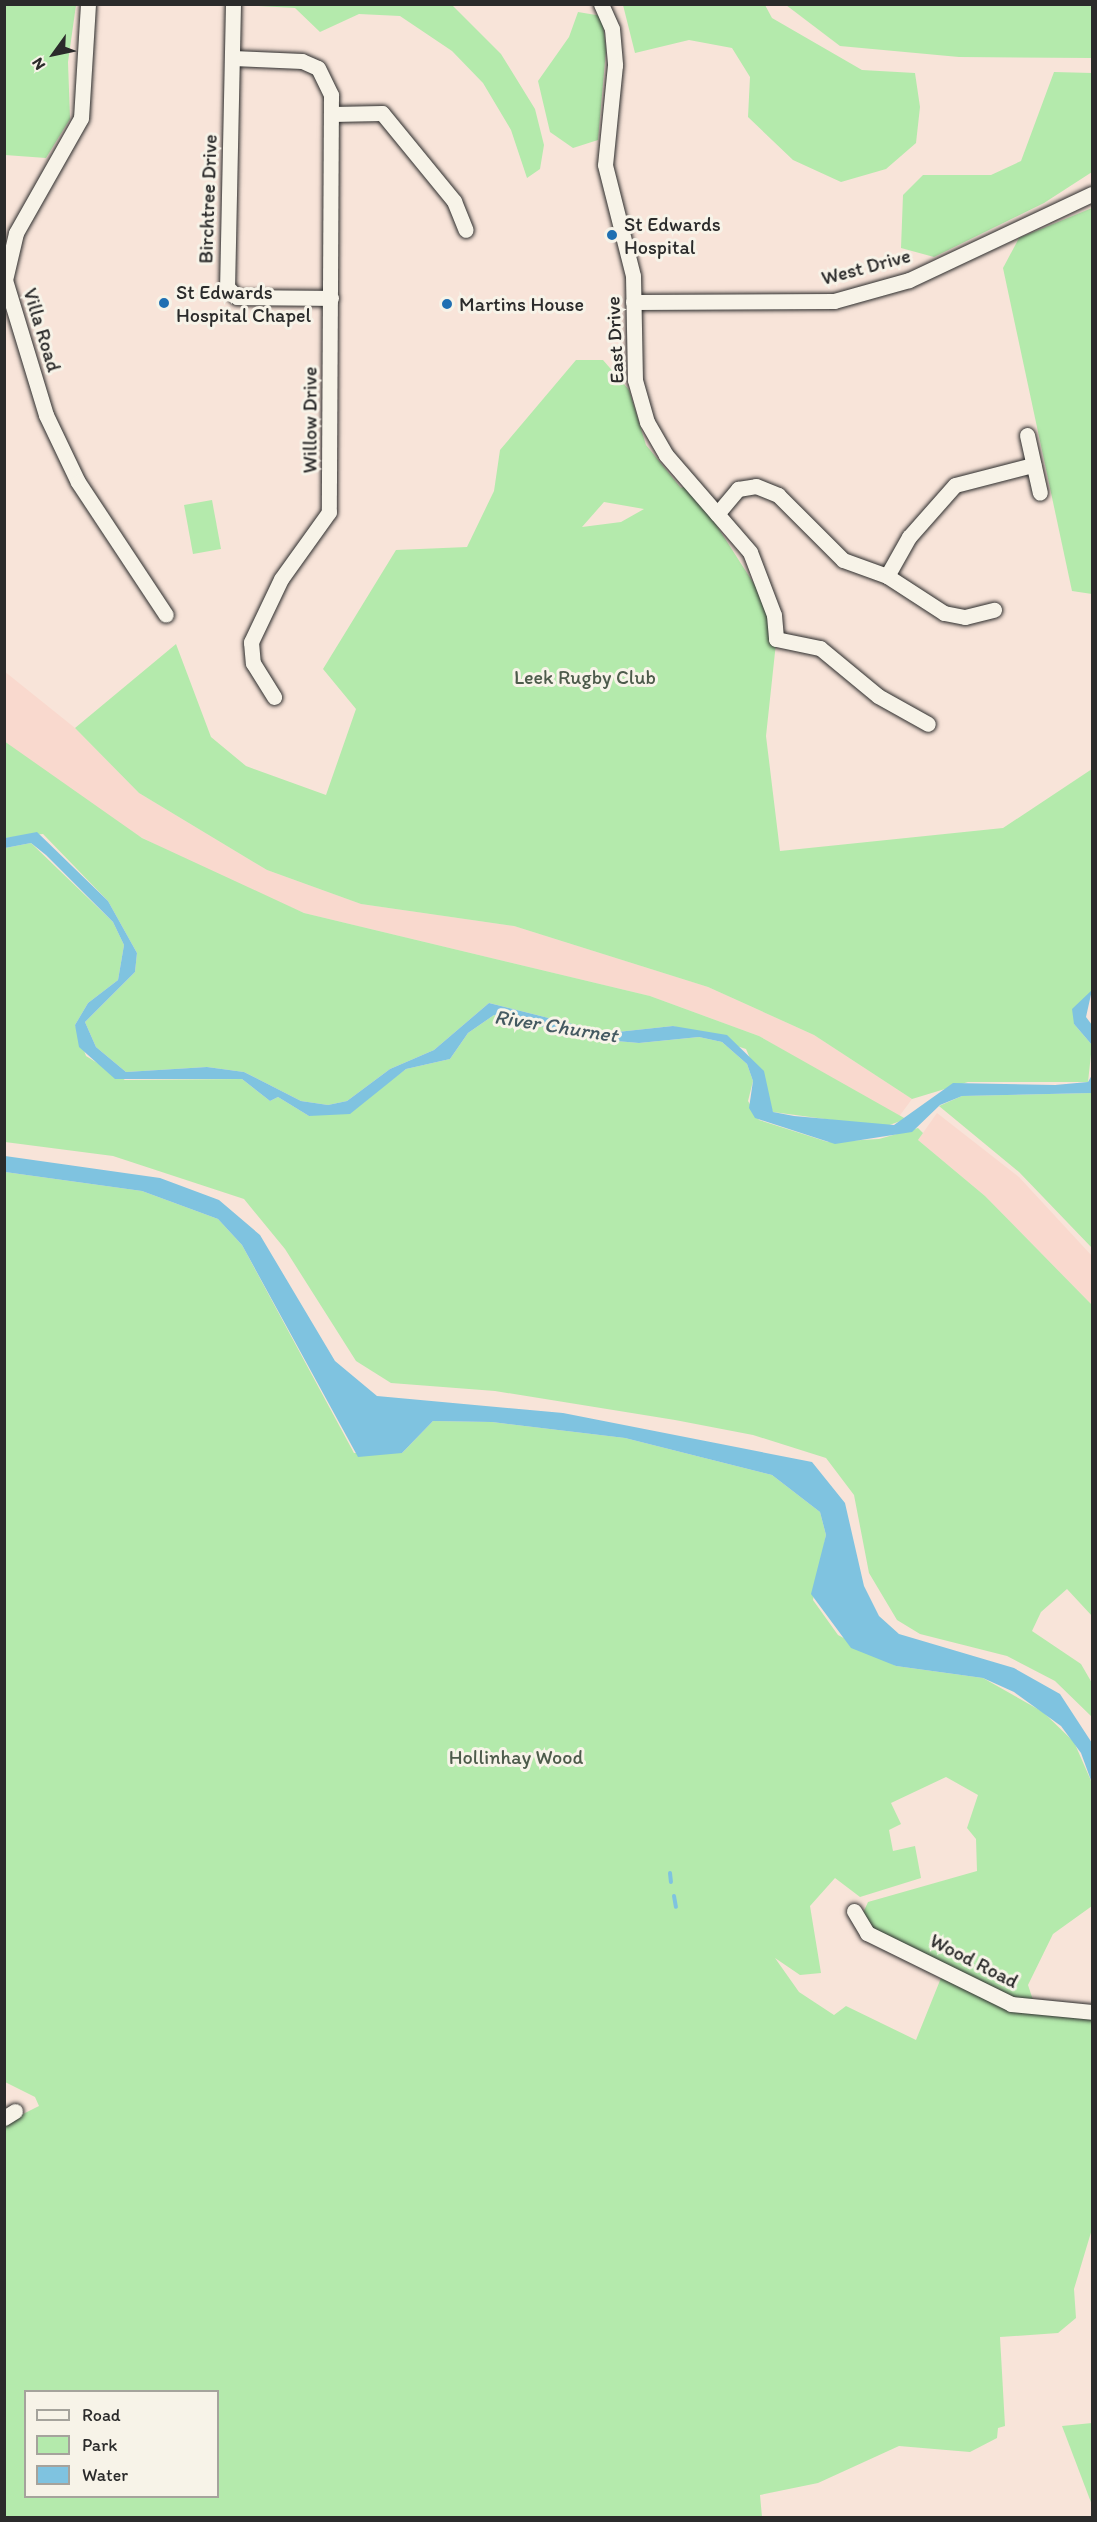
<!DOCTYPE html>
<style>
body{margin:0}
#map{position:relative;width:1097px;height:2522px;overflow:hidden;background:#f8e4d9;font-family:Itim,sans-serif}
div>[style]{position:absolute}
.built>*{inset:0;background:#f9d9ce}
.green>*{inset:0;background:#b4eaac}
.water>*{inset:0;background:#7fc3e0}
.stream>*{height:4px;margin:-2px;padding:0 2px;transform-origin:2px;border-radius:2px;background:#7fc3e0}
.roads{filter:drop-shadow(0 0 2px #2b2b2b) drop-shadow(0 0 2px #2b2b2b)}
.minor>*{height:15px;margin:-7.5px;padding:0 7.5px;transform-origin:7.5px;border-radius:7.5px;background:#f7f3e8}
.dots>*{width:16px;height:16px;translate:-50% -50%;box-sizing:border-box;border:3px solid #f7f3e8;border-radius:50%}
span{translate:-50% -50%;white-space:nowrap;text-align:center;line-height:1.15;-webkit-text-stroke:6px #f7f3e8;paint-order:stroke}
.street-label{font-size:20px;color:#2b2b2b}
.poi-label{font-size:20px;color:#2b2b2b}
.left{translate:0 -50%;text-align:left}
.park-label{font-size:20px;color:#4d5b4b}
.water-label{font-size:21px;color:#445961;font-style:italic}
.frame{position:absolute;inset:0;border:6px solid #2b2b2b;pointer-events:none}
.legend{position:absolute;left:24px;top:2390px;width:195px;height:108px;box-sizing:border-box;background:#f7f3e8;border:2px solid #a5a39c;margin:0;padding:8px 10px;list-style:none;font-size:18px;color:#2b2b2b}
.legend li{display:flex;align-items:center;gap:12px;height:30px}
.legend b{width:30px;border:2px solid #a5a39c}
.north{position:absolute;left:24px;top:24px;width:60px;height:60px;-webkit-text-stroke:4px #f7f3e8;paint-order:stroke;rotate:237deg;font-size:16px;font-weight:700;line-height:24px;text-align:center;color:#2b2b2b}
.north::after{content:'';display:block;margin:auto;width:21px;height:27px;background:#2b2b2b;clip-path:polygon(50% 0,100% 100%,50% 72%,0 100%)}
</style>
<div id="map">
<div class="built">
<div style="clip-path:polygon(4px 671px,75px 728px,139px 793px,267px 870px,361px 904px,514px 926px,708px 987px,814px 1035px,912px 1099px,898px 1118px,759px 1036px,650px 996px,304px 913px,213px 874px,123px 828px,5px 745px)"></div>
<div style="clip-path:polygon(937px 1113px,1019px 1177px,1092px 1256px,1092px 1305px,985px 1196px,918px 1140px)"></div>
</div>
<div class="green">
<div style="clip-path:polygon(4px 5px,76px 5px,68px 62px,70px 119px,46px 158px,5px 155px)"></div>
<div style="clip-path:polygon(243px 5px,452px 5px,501px 54px,535px 109px,544px 145px,540px 169px,527px 178px,511px 130px,483px 83px,452px 51px,400px 16px,359px 14px,320px 32px,295px 8px)"></div>
<div style="clip-path:polygon(623px 5px,765px 5px,772px 18px,862px 70px,915px 73px,920px 107px,916px 143px,886px 169px,841px 182px,793px 160px,748px 117px,750px 77px,732px 48px,689px 40px,635px 53px)"></div>
<div style="clip-path:polygon(786px 5px,1092px 5px,1092px 58px,959px 57px,840px 46px)"></div>
<div style="clip-path:polygon(578px 12px,602px 16px,606px 50px,598px 140px,573px 148px,550px 132px,538px 81px,569px 37px)"></div>
<div style="clip-path:polygon(1054px 72px,1092px 73px,1092px 172px,1044px 203px,934px 257px,901px 248px,903px 195px,923px 175px,991px 175px,1021px 161px)"></div>
<div style="clip-path:polygon(1092px 208px,1092px 594px,1072px 591px,1003px 268px,1019px 238px)"></div>
<div style="clip-path:polygon(evenodd,576px 360px,603px 360px,629px 390px,646px 445px,681px 488px,690px 484px,774px 615px,776px 643px,766px 736px,780px 851px,1003px 828px,1092px 769px,1092px 990px,1074px 1024px,1092px 1045px,1088px 1082px,968px 1082px,912px 1099px,814px 1035px,708px 987px,514px 926px,361px 904px,267px 870px,139px 793px,75px 728px,176px 644px,211px 737px,246px 766px,326px 795px,356px 709px,323px 669px,396px 550px,467px 547px,494px 491px,500px 450px,576px 360px,604px 502px,644px 509px,621px 522px,582px 527px,604px 502px)"></div>
<div style="clip-path:polygon(212px 500px,221px 549px,193px 554px,184px 505px)"></div>
<div style="clip-path:polygon(4px 741px,142px 838px,304px 913px,650px 996px,759px 1036px,906px 1119px,884px 1127px,773px 1112px,746px 1049px,673px 1026px,608px 1033px,489px 1003px,434px 1050px,390px 1069px,347px 1101px,328px 1105px,301px 1101px,244px 1072px,207px 1067px,126px 1072px,96px 1047px,85px 1022px,135px 972px,137px 953px,108px 901px,43px 834px,5px 838px)"></div>
<div style="clip-path:polygon(31px 843px,113px 922px,124px 945px,118px 980px,88px 1003px,75px 1025px,86px 1056px,125px 1080px,242px 1079px,270px 1101px,278px 1097px,309px 1116px,374px 1093px,406px 1069px,450px 1059px,468px 1033px,494px 1015px,593px 1039px,639px 1043px,699px 1037px,722px 1042px,747px 1064px,753px 1081px,748px 1101px,759px 1120px,828px 1142px,879px 1139px,918px 1128px,923px 1133px,918px 1140px,985px 1196px,1092px 1305px,1092px 1616px,1067px 1589px,1041px 1612px,1032px 1631px,1081px 1664px,1092px 1683px,1092px 1717px,1055px 1681px,1007px 1656px,920px 1634px,897px 1620px,869px 1573px,854px 1495px,826px 1458px,753px 1435px,675px 1420px,495px 1391px,391px 1383px,356px 1361px,285px 1249px,244px 1199px,113px 1156px,5px 1142px,5px 848px)"></div>
<div style="clip-path:polygon(1092px 1093px,1092px 1248px,1019px 1172px,939px 1106px,962px 1096px)"></div>
<div style="clip-path:polygon(evenodd,5px 1172px,142px 1191px,218px 1219px,242px 1245px,354px 1453px,402px 1453px,433px 1421px,492px 1422px,625px 1438px,772px 1475px,820px 1512px,826px 1535px,813px 1600px,838px 1635px,896px 1666px,983px 1678px,1043px 1712px,1074px 1742px,1092px 1783px,1092px 1906px,1053px 1934px,1028px 1985px,1033px 2000px,1002px 1995px,875px 1933px,863px 1913px,868px 1902px,977px 1871px,976px 1839px,967px 1828px,978px 1795px,946px 1777px,891px 1803px,901px 1824px,889px 1830px,893px 1851px,915px 1846px,921px 1878px,860px 1897px,835px 1878px,810px 1906px,821px 1973px,800px 1975px,775px 1958px,799px 1992px,834px 2015px,846px 2006px,916px 2040px,943px 1973px,1009px 2011px,1092px 2019px,1092px 2229px,1074px 2289px,1076px 2318px,1058px 2333px,1000px 2337px,1005px 2426px,998px 2428px,997px 2438px,970px 2452px,899px 2446px,818px 2483px,760px 2495px,762px 2517px,5px 2517px,5px 2123px,39px 2106px,35px 2097px,5px 2082px,5px 1172px,26px 2392px,218px 2392px,218px 2496px,26px 2496px,26px 2392px)"></div>
<div style="clip-path:polygon(1092px 2423px,1092px 2505px,1062px 2426px)"></div>
</div>
<div class="water">
<div style="clip-path:polygon(37px 832px,108px 901px,137px 953px,135px 972px,85px 1022px,96px 1047px,126px 1072px,207px 1067px,244px 1072px,301px 1101px,328px 1105px,347px 1101px,390px 1069px,434px 1050px,489px 1003px,608px 1033px,673px 1026px,727px 1035px,764px 1071px,773px 1112px,794px 1116px,894px 1125px,953px 1083px,1055px 1085px,1088px 1082px,1092px 1075px,1092px 1093px,962px 1096px,940px 1105px,912px 1132px,835px 1144px,755px 1118px,749px 1108px,753px 1081px,747px 1064px,722px 1042px,699px 1037px,639px 1043px,593px 1039px,494px 1015px,468px 1033px,450px 1059px,406px 1069px,350px 1114px,309px 1116px,278px 1097px,270px 1101px,242px 1079px,115px 1079px,79px 1047px,75px 1025px,88px 1003px,118px 980px,124px 945px,113px 922px,46px 855px,31px 843px,5px 848px,5px 838px)"></div>
<div style="clip-path:polygon(1092px 990px,1086px 1017px,1092px 1025px,1092px 1045px,1074px 1024px,1072px 1009px)"></div>
<div style="clip-path:polygon(5px 1156px,160px 1178px,219px 1200px,260px 1235px,335px 1361px,377px 1396px,563px 1413px,812px 1462px,845px 1503px,864px 1586px,879px 1616px,899px 1634px,1014px 1668px,1060px 1694px,1092px 1743px,1092px 1783px,1081px 1753px,1061px 1726px,1014px 1692px,983px 1678px,896px 1666px,851px 1648px,811px 1594px,826px 1535px,820px 1512px,772px 1475px,625px 1438px,492px 1422px,433px 1421px,402px 1453px,358px 1457px,242px 1245px,218px 1219px,142px 1191px,5px 1172px)"></div>
</div>
<div class="stream">
<div style="left:670px;top:1873px;width:9px;rotate:84deg"></div>
<div style="left:674px;top:1896px;width:11px;rotate:80deg"></div>
</div>
<div class="roads">
<div class="minor">
<div style="left:88px;top:4px;width:114px;rotate:93.5deg"></div>
<div style="left:81px;top:118px;width:132px;rotate:119.5deg"></div>
<div style="left:16px;top:233px;width:48px;rotate:103.2deg"></div>
<div style="left:5px;top:280px;width:141px;rotate:73.1deg"></div>
<div style="left:46px;top:415px;width:74px;rotate:64.5deg"></div>
<div style="left:78px;top:482px;width:159px;rotate:56.5deg"></div>
<div style="left:233px;top:4px;width:283px;rotate:91.2deg"></div>
<div style="left:227px;top:287px;width:14px;rotate:45deg"></div>
<div style="left:237px;top:297px;width:94px;rotate:0.6deg"></div>
<div style="left:601px;top:4px;width:27px;rotate:66deg"></div>
<div style="left:612px;top:29px;width:36px;rotate:85deg"></div>
<div style="left:615px;top:65px;width:100px;rotate:95.7deg"></div>
<div style="left:605px;top:165px;width:114px;rotate:75.8deg"></div>
<div style="left:633px;top:276px;width:104px;rotate:88.9deg"></div>
<div style="left:635px;top:380px;width:44px;rotate:74.1deg"></div>
<div style="left:647px;top:422px;width:38px;rotate:60deg"></div>
<div style="left:666px;top:455px;width:128px;rotate:49.1deg"></div>
<div style="left:750px;top:552px;width:67px;rotate:69.1deg"></div>
<div style="left:774px;top:615px;width:24px;rotate:85deg"></div>
<div style="left:776px;top:639px;width:45px;rotate:11.6deg"></div>
<div style="left:820px;top:648px;width:75px;rotate:39.6deg"></div>
<div style="left:878px;top:696px;width:57px;rotate:29.2deg"></div>
<div style="left:233px;top:58px;width:69px;rotate:2.5deg"></div>
<div style="left:302px;top:61px;width:17px;rotate:24deg"></div>
<div style="left:318px;top:68px;width:30px;rotate:64deg"></div>
<div style="left:331px;top:95px;width:417px;rotate:90.3deg"></div>
<div style="left:329px;top:512px;width:82px;rotate:125.6deg"></div>
<div style="left:281px;top:579px;width:70px;rotate:115.5deg"></div>
<div style="left:251px;top:642px;width:21px;rotate:85deg"></div>
<div style="left:253px;top:663px;width:40px;rotate:58deg"></div>
<div style="left:332px;top:114px;width:50px;rotate:-1.1deg"></div>
<div style="left:382px;top:113px;width:114px;rotate:50.7deg"></div>
<div style="left:454px;top:201px;width:31px;rotate:68deg"></div>
<div style="left:633px;top:302px;width:201px;rotate:-0.3deg"></div>
<div style="left:834px;top:301px;width:78px;rotate:-15.6deg"></div>
<div style="left:909px;top:280px;width:202px;rotate:-25.2deg"></div>
<div style="left:1027px;top:435px;width:59px;rotate:77.4deg"></div>
<div style="left:717px;top:514px;width:33px;rotate:-50deg"></div>
<div style="left:738px;top:489px;width:18px;rotate:-9deg"></div>
<div style="left:756px;top:486px;width:24px;rotate:22deg"></div>
<div style="left:778px;top:495px;width:92px;rotate:45deg"></div>
<div style="left:843px;top:560px;width:47px;rotate:20deg"></div>
<div style="left:887px;top:576px;width:45px;rotate:-60.6deg"></div>
<div style="left:909px;top:537px;width:69px;rotate:-48.5deg"></div>
<div style="left:955px;top:485px;width:81px;rotate:-14.4deg"></div>
<div style="left:887px;top:576px;width:68px;rotate:33deg"></div>
<div style="left:944px;top:613px;width:21px;rotate:11deg"></div>
<div style="left:965px;top:617px;width:30px;rotate:-14deg"></div>
<div style="left:854px;top:1911px;width:26px;rotate:59deg"></div>
<div style="left:867px;top:1933px;width:161px;rotate:26.2deg"></div>
<div style="left:1011px;top:2004px;width:81px;rotate:5.6deg"></div>
<div style="left:4px;top:2118px;width:13px;rotate:-32deg"></div>
</div>
</div>
<div class="dots">
<div style="left:612px;top:235px;background:#1f6fb2"></div>
<div style="left:164px;top:303px;background:#1f6fb2"></div>
<div style="left:447px;top:304px;background:#1f6fb2"></div>
</div>
<div class="street-label">
<span style="left:208px;top:199px;rotate:-88deg">Birchtree Drive</span>
<span style="left:866px;top:267px;rotate:-15deg">West Drive</span>
<span style="left:42px;top:330px;rotate:73deg">Villa Road</span>
<span style="left:615px;top:340px;rotate:-93deg">East Drive</span>
<span style="left:310px;top:420px;rotate:-90deg">Willow Drive</span>
<span style="left:974px;top:1961px;rotate:27deg">Wood Road</span>
</div>
<div class="poi-label">
<span class="left" style="left:624px;top:236px">St Edwards<br>Hospital</span>
<span class="left" style="left:176px;top:304px">St Edwards<br>Hospital Chapel</span>
<span class="left" style="left:459px;top:304px">Martins House</span>
</div>
<div class="park-label">
<span style="left:585px;top:677px">Leek Rugby Club</span>
<span style="left:516px;top:1757px">Hollinhay Wood</span>
</div>
<div class="water-label">
<span style="left:556px;top:1026px;rotate:9deg">River Churnet</span>
</div>
<div class="frame"></div>
<ul class="legend">
<li><b style="height:8px;background:#f7f3e8"></b>Road</li>
<li><b style="height:16px;background:#b4eaac"></b>Park</li>
<li><b style="height:16px;background:#7fc3e0"></b>Water</li>
</ul>
<div class="north">N</div>
</div>
